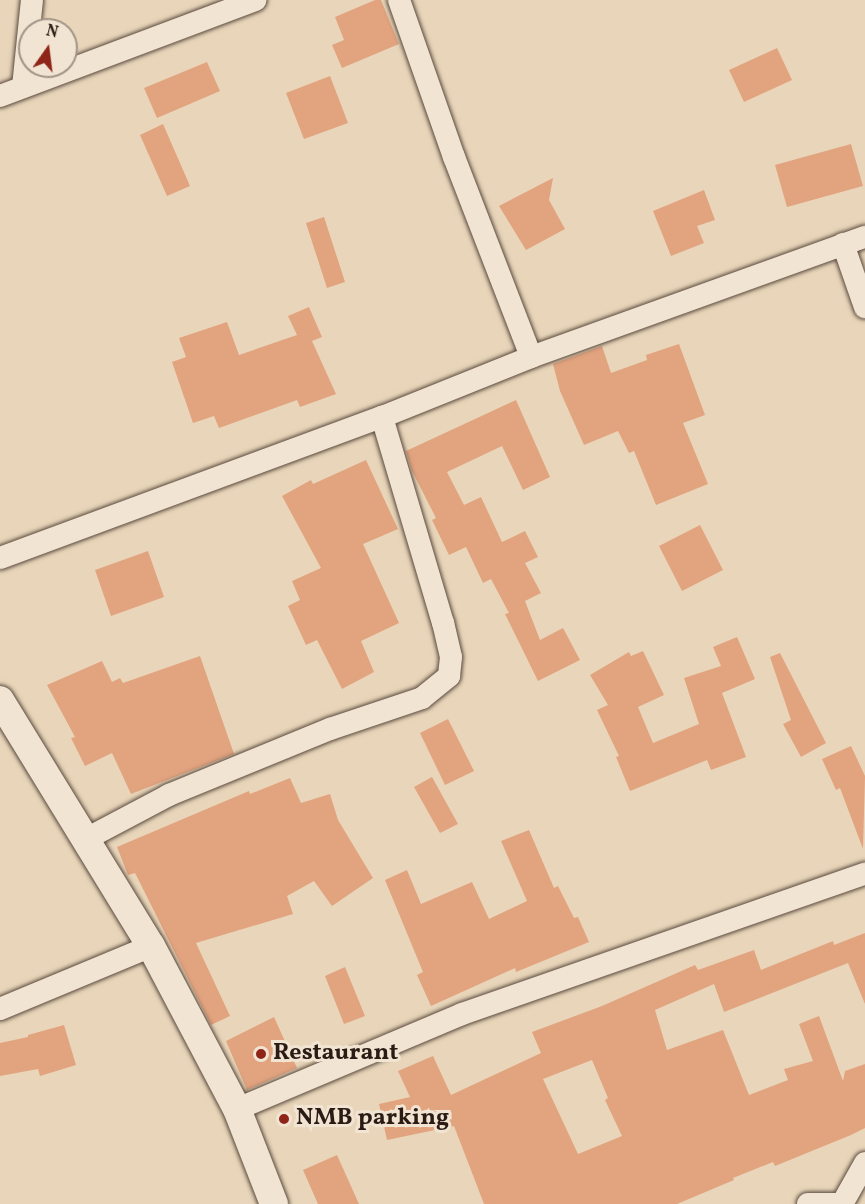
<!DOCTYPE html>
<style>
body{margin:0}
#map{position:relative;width:865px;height:1204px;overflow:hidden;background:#e9d6ba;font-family:Vollkorn,serif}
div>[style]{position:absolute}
.building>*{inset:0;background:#e2a37f}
.roads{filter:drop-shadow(0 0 2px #5a4a3e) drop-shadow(0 0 2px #5a4a3e)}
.minor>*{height:22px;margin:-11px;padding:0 11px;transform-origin:11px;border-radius:11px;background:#f1e4d2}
.tertiary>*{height:28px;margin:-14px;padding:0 14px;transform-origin:14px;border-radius:14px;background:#f1e4d2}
.dots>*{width:16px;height:16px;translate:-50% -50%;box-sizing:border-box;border:3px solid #f1e4d2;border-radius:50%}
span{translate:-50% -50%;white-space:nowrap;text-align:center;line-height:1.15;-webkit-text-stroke:6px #f1e4d2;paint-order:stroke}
.poi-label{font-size:24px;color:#2b1b14;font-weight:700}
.left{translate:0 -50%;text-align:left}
.north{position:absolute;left:18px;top:18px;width:60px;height:60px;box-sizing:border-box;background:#f1e4d2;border:2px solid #a29486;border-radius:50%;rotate:14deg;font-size:16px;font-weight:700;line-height:24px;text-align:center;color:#2b1b14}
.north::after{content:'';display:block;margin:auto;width:21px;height:27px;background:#8f2418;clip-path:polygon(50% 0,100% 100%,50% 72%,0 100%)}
</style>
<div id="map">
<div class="building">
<div style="clip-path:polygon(375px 0,381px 0,399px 44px,342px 68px,332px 45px,344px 40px,335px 17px)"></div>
<div style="clip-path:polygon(777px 48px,792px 80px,744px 102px,729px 70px)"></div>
<div style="clip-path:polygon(207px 62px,220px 91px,157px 118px,144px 88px)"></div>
<div style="clip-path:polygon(330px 76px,348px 123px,304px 139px,286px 93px)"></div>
<div style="clip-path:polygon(163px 124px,190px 186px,167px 196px,140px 135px)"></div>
<div style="clip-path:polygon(851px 144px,863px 186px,787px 207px,775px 165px)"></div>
<div style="clip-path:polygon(553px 178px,549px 200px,565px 229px,526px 250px,499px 206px)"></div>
<div style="clip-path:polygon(704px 190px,715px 220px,697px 226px,704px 243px,671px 256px,653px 211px)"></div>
<div style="clip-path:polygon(324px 217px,345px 282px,327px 288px,306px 223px)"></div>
<div style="clip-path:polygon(309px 307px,322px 337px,312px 341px,336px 394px,300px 407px,297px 400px,219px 428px,214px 416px,193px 423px,172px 362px,186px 357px,179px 338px,227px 322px,239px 355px,297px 335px,288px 316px)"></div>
<div style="clip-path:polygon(679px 344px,705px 415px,683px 423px,708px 484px,656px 505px,634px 451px,629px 453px,618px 431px,584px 445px,560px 391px,553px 364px,602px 346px,611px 373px,647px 360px,646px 355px)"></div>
<div style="clip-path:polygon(516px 400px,550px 477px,523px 490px,502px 446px,447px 472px,464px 505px,481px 497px,502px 542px,525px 531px,538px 557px,525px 563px,541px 593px,525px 601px,540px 640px,563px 628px,580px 660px,538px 681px,505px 614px,509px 613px,491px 579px,483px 583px,466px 547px,449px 555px,432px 520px,436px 518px,412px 471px,406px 451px)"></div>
<div style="clip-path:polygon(366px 460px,398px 529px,363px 544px,399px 623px,361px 641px,374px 672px,342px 689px,317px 640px,306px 645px,288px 606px,300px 600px,292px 581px,321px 568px,282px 496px,311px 480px,313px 484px)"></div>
<div style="clip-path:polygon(700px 525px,723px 570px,682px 591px,659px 546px)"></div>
<div style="clip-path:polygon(148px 551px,164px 597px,111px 616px,95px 570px)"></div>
<div style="clip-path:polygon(737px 637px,755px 679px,722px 693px,746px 757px,711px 770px,707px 760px,630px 791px,616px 757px,619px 756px,597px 710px,608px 705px,590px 675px,629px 652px,631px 656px,643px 651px,664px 695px,638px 707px,653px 743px,699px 724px,684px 678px,721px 666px,713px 647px)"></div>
<div style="clip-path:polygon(780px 653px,826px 743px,801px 757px,783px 724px,791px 720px,770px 657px)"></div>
<div style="clip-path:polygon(200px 656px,234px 754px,131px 794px,112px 753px,85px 766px,71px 738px,75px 737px,47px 685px,102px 661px,112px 682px,120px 678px,123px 683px)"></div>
<div style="clip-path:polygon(448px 719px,474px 771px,445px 785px,420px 733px)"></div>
<div style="clip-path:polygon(851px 746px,865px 776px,863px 849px,840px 788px,836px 790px,822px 759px)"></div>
<div style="clip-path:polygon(432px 777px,458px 824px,440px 833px,414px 787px)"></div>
<div style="clip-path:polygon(290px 778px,301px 803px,330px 794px,338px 820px,373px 878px,332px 906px,314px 881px,287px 896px,293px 914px,196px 943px,230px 1016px,211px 1025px,135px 873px,128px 875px,117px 847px,249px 791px,250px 794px)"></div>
<div style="clip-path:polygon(529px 830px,554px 888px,558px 886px,574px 918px,578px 917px,589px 942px,516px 972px,515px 968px,431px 1006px,417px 975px,423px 972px,385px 880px,407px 870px,421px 904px,472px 882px,489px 919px,527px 901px,501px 841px)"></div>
<div style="clip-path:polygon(evenodd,865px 933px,865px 1004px,848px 963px,724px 1012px,714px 984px,655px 1010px,667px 1050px,723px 1030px,749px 1095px,788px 1080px,784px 1069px,813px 1061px,799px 1024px,819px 1016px,843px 1081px,845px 1071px,865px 1064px,865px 1128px,851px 1135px,775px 1166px,773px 1162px,733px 1178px,734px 1180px,677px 1204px,484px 1204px,454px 1126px,387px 1140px,379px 1104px,410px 1097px,398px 1071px,433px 1056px,451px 1095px,541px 1053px,532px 1032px,602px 1006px,695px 965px,698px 970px,754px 950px,761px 970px,833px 941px,834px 945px,865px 933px,592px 1060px,608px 1098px,605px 1100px,622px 1136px,578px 1154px,543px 1079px,592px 1060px)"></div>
<div style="clip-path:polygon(345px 967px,365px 1016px,344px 1024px,325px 976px)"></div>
<div style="clip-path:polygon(274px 1017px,297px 1068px,247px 1090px,226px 1041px)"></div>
<div style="clip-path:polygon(64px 1025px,76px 1065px,40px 1076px,38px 1069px,0 1076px,0 1043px,28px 1037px,28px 1035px)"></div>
<div style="clip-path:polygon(337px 1155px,359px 1204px,318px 1204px,303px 1170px)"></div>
</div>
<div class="roads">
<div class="minor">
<div style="left:399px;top:0;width:166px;rotate:70.7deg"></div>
<div style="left:454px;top:157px;width:214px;rotate:68.9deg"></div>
<div style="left:23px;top:87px;width:87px;rotate:-84.1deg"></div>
<div style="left:0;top:96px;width:273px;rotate:-20.6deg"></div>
<div style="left:843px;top:244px;width:67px;rotate:70.8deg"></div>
<div style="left:0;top:558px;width:407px;rotate:-20.3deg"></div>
<div style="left:382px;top:417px;width:161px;rotate:-21.9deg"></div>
<div style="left:531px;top:357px;width:355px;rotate:-19.8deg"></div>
<div style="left:86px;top:839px;width:94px;rotate:-27.9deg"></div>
<div style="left:169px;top:795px;width:174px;rotate:-22.3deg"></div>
<div style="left:330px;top:729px;width:97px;rotate:-18.6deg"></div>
<div style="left:422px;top:698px;width:35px;rotate:-39deg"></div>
<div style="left:449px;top:676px;width:19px;rotate:-84deg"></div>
<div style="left:451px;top:657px;width:35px;rotate:-103deg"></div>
<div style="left:443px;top:623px;width:215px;rotate:-106.5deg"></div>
<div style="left:0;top:1009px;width:164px;rotate:-22.6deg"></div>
<div style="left:237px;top:1109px;width:244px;rotate:-22.9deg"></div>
<div style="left:462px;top:1014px;width:427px;rotate:-19.2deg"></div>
<div style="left:808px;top:1204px;width:34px"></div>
<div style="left:842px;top:1204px;width:47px;rotate:-60.7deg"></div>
</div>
<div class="tertiary">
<div style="left:0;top:700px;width:289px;rotate:58.5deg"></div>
<div style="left:151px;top:946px;width:184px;rotate:62.2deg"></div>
<div style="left:237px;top:1109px;width:102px;rotate:68.7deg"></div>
</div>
</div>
<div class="dots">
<div style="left:261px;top:1054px;background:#8f2418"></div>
<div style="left:284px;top:1119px;background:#8f2418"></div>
</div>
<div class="poi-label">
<span class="left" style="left:273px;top:1054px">Restaurant</span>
<span class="left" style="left:296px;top:1119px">NMB parking</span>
</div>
<div class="north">N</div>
</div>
